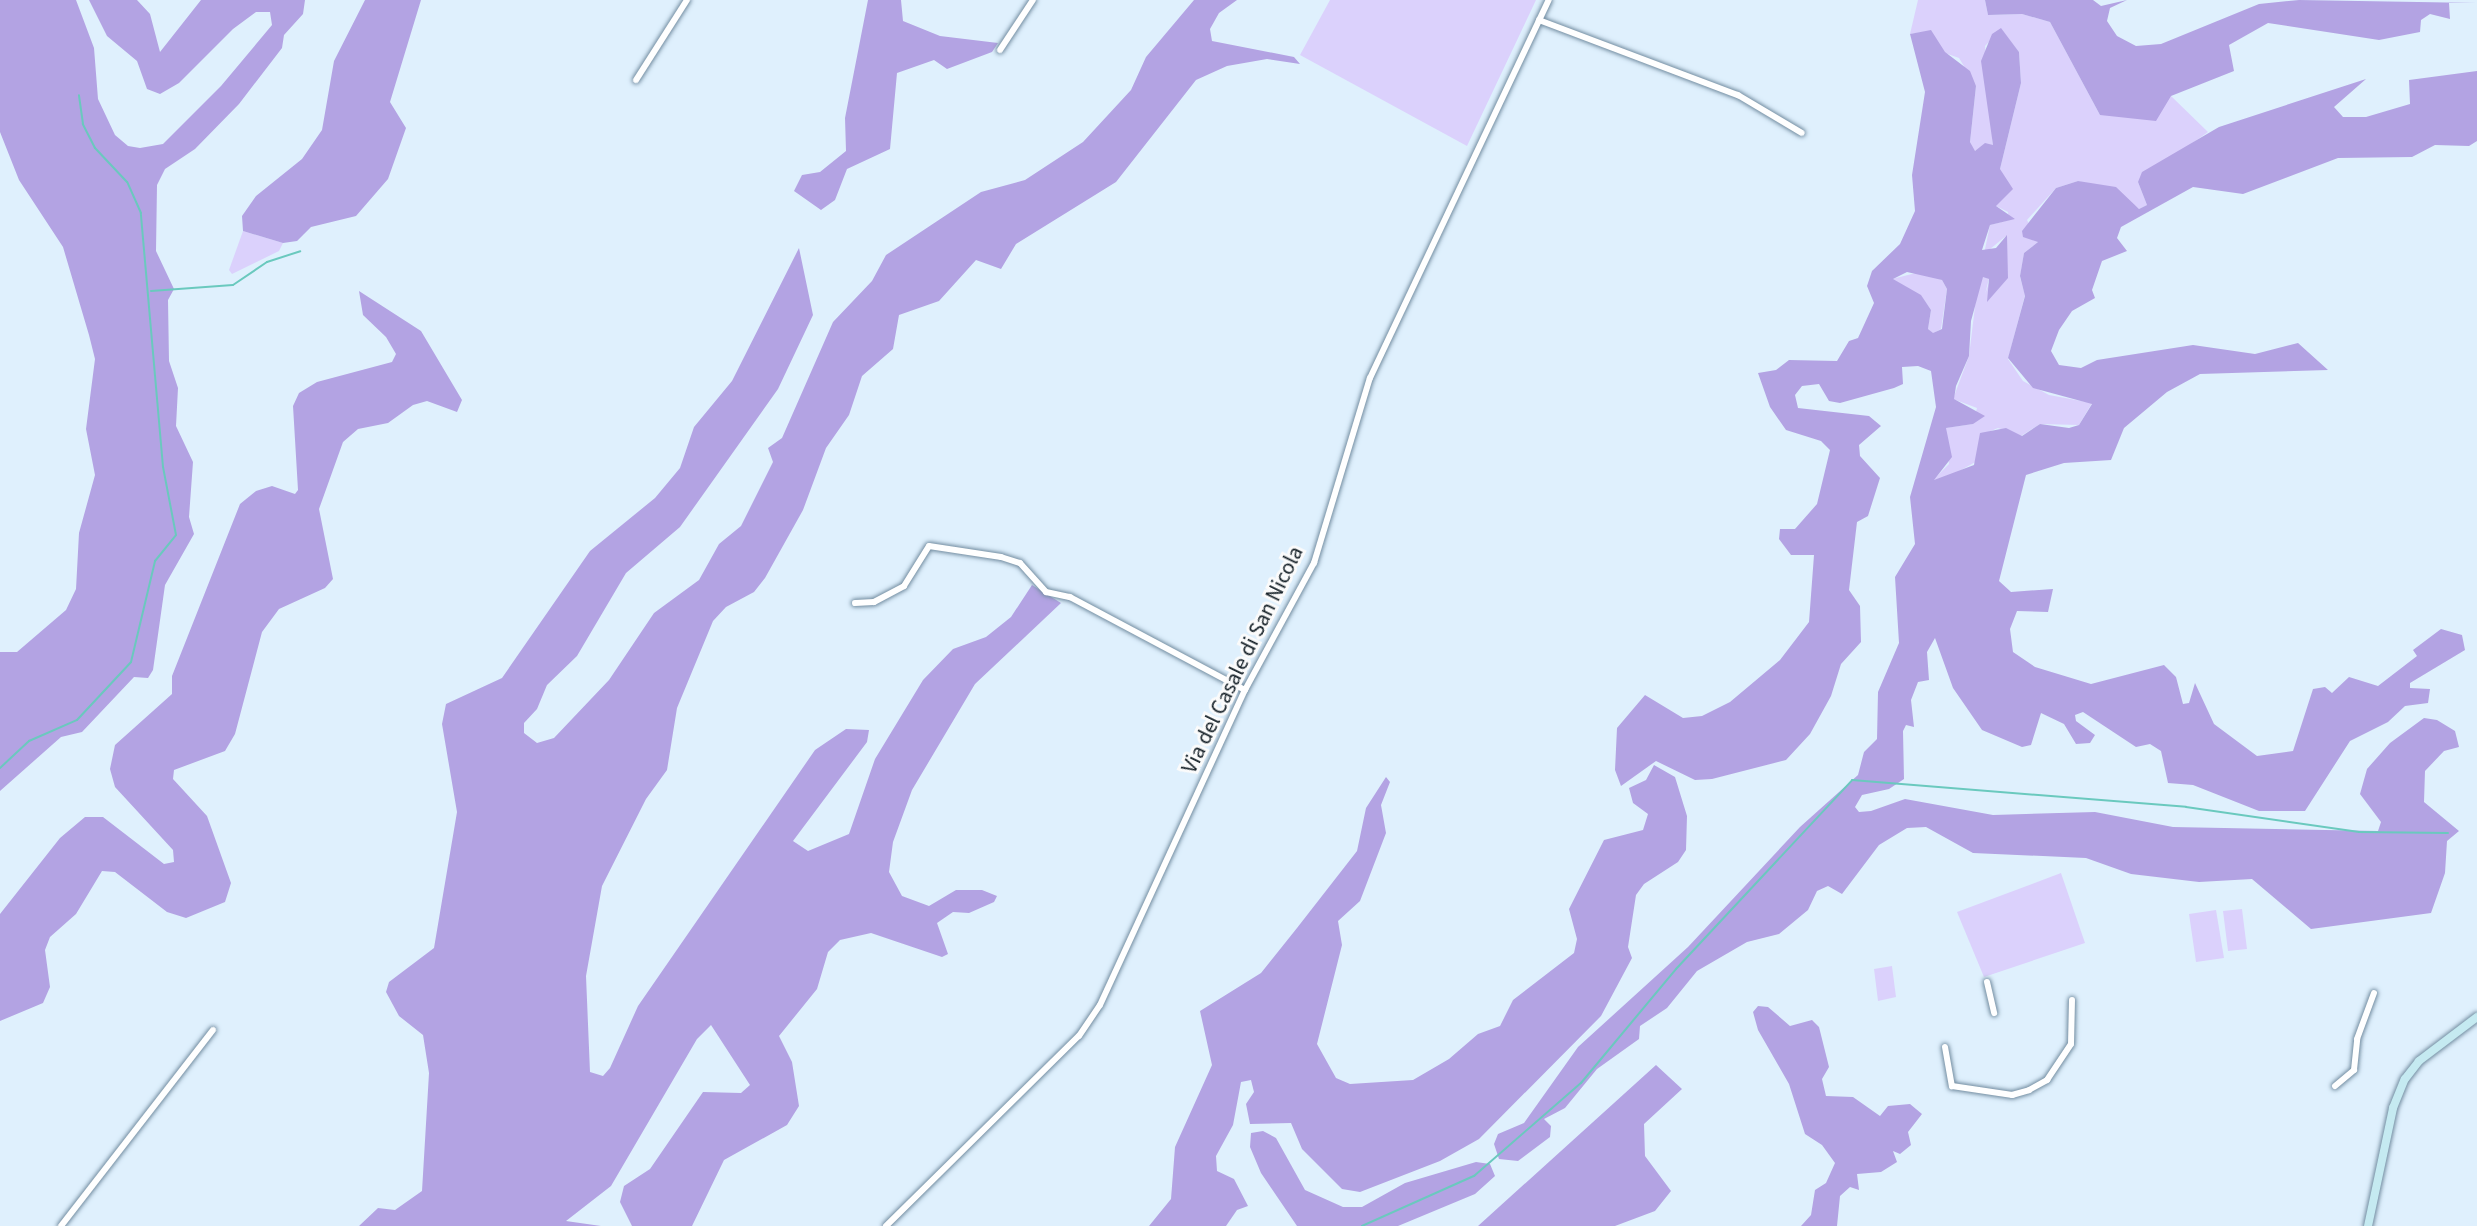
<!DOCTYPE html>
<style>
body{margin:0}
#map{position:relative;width:2477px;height:1226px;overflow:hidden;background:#dff0fd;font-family:"Source Sans 3",sans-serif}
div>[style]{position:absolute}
.green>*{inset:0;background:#dbd1fc}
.forest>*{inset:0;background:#b3a3e3}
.stream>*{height:2px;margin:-1px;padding:0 1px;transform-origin:1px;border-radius:1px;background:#6ac9be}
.roads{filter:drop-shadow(0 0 2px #738da1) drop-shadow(0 0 2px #738da1)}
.street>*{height:6px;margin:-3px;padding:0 3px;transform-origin:3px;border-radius:3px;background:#fff}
.secondary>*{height:8px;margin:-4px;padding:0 4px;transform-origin:4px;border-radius:4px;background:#c5eaf1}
span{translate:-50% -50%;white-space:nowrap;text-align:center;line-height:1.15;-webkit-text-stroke:6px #fbfbfb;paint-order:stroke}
.street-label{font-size:22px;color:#141f26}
</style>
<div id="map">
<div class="green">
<div style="clip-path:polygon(1330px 0,1536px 0,1467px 146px,1300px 55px)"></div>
<div style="clip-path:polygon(1918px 0,1985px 0,1988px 15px,2022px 14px,2050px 22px,2100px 115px,2171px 96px,2208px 132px,2138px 182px,2147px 205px,2139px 209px,2123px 196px,2078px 181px,2056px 188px,2027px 220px,2038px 242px,2024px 253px,2020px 277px,2025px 295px,2008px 359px,2023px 381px,2049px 395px,2092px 403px,2079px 425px,2040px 424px,2021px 436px,1998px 428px,1986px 433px,1978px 444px,1979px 460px,1945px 479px,1933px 480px,1949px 464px,1945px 428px,1973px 424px,1977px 408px,1953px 399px,1969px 356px,1977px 290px,1983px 276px,1989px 279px,1985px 294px,2006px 236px,1984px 254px,1990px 225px,2009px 220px,2008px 212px,1996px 206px,2000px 169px,2021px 83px,2019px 52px,2001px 29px,1985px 46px,1993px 146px,1974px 151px,1970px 142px,1976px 86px,1959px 58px,1945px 53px,1931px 31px,1910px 34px)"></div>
<div style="clip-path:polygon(243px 231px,283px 243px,279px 251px,232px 274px,229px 270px)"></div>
<div style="clip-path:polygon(1920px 272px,1942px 280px,1947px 289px,1941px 329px,1932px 334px,1928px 329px,1931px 310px,1921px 296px,1892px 279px)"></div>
<div style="clip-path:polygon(2061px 873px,2085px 943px,1984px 977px,1957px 912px)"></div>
<div style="clip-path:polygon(2242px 909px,2247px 949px,2228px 951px,2223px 911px)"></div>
<div style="clip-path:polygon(2216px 910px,2224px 958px,2196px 962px,2189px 914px)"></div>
<div style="clip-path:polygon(1892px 966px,1896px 997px,1878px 1001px,1874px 969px)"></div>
</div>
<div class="forest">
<div style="clip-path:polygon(0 0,76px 0,94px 48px,98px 99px,115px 135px,128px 146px,140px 148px,163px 144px,221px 86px,272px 25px,270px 12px,256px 12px,233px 29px,179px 83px,160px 94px,147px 89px,137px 61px,107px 36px,89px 0,137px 0,150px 14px,160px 52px,201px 0,305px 0,303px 14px,284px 35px,282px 48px,239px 104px,195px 149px,165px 169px,157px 185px,156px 251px,174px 289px,168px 300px,169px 361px,178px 388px,176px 426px,193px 462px,189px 517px,194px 534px,165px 585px,153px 670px,148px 678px,134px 677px,82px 732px,61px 737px,0 791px,0 652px,17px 652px,66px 610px,76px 589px,79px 533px,95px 475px,86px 429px,95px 359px,89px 335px,63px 247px,19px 180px,0 132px)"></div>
<div style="clip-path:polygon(365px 0,421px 0,390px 102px,406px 128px,388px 179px,356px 216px,311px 227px,297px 241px,283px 243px,243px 231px,242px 216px,256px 196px,302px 159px,322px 130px,334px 61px)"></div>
<div style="clip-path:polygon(868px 0,901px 0,903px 21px,940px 36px,998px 43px,992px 52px,947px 69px,934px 60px,897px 73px,890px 149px,847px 169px,835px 200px,821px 210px,794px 191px,802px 175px,820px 172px,846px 151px,845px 118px)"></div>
<div style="clip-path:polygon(1194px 0,1237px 0,1219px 13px,1210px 29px,1212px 41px,1294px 57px,1300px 64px,1267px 59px,1227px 66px,1196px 80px,1116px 182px,1016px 244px,1001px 269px,976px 260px,939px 301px,899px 315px,893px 349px,862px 376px,849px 415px,826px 448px,803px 510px,765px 578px,754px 592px,726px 607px,713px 621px,677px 708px,667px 770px,646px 799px,602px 886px,586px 976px,590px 1072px,603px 1076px,610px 1068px,638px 1006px,815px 750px,846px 729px,869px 730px,867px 742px,793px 841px,808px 851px,849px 834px,875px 759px,923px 680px,953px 649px,986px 637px,1011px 617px,1032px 585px,1061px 603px,975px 684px,912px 790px,893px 842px,889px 872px,902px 896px,929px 906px,956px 890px,982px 890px,997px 896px,994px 902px,969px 913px,953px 912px,937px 923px,948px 954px,942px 957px,871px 933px,840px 940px,828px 952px,817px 989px,779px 1036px,792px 1062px,799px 1106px,787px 1125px,724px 1160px,692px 1226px,632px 1226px,620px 1202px,624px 1186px,650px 1169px,703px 1092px,741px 1093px,750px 1085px,711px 1025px,697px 1039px,611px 1186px,566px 1221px,601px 1226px,359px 1226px,378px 1208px,395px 1210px,422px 1191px,429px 1073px,423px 1035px,399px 1016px,386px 992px,389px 982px,434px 948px,457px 812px,442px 724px,446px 704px,502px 678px,590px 551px,655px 498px,680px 468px,694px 427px,732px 381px,799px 248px,813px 315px,778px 389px,680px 527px,626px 573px,577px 656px,547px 685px,537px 709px,524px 723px,524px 733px,537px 743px,554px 738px,609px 680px,654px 613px,699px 580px,719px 544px,741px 526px,773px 462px,768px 448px,782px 438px,833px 322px,872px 281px,886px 255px,981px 192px,1025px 180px,1083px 142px,1131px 90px,1146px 57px)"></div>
<div style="clip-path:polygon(1985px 0,2093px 0,2101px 6px,2127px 0,2110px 8px,2107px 21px,2117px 36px,2136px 46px,2161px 44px,2259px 4px,2299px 0,2477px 3px,2449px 3px,2450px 19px,2430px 14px,2421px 20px,2420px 32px,2379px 40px,2268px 23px,2229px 45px,2234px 71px,2171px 96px,2156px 121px,2100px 115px,2050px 22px,2022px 14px,1988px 15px)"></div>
<div style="clip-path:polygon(evenodd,2001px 28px,2019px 52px,2021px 83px,2000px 169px,2013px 189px,1996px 206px,2015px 219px,1990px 225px,1982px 250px,1996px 248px,2007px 235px,2008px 278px,1987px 302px,1989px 279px,1983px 277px,1971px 321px,1969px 356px,1956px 386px,1954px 399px,1985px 416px,1973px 424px,1946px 428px,1952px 457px,1934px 480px,1974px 465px,1980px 433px,2006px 428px,2022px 436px,2040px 424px,2069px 428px,2079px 425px,2092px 404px,2033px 388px,2008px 358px,2025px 296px,2020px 276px,2024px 253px,2038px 242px,2023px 237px,2022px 231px,2056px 188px,2078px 181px,2116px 187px,2139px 209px,2147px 205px,2138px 182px,2142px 172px,2219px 127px,2366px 79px,2334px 107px,2343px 117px,2366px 117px,2410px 104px,2409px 80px,2477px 71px,2477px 141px,2469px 146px,2435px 145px,2412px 157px,2338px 158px,2243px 194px,2193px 187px,2121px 227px,2117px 238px,2127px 251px,2102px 261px,2092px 290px,2095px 298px,2072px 311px,2059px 330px,2051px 351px,2059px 365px,2081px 368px,2097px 360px,2193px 345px,2255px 354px,2298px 343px,2328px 370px,2200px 374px,2167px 392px,2124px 428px,2111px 460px,2064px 463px,2026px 475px,1999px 581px,2011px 592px,2053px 589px,2048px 612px,2017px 611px,2010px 629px,2013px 652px,2035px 667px,2091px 684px,2164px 665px,2176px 677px,2183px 704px,2189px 703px,2195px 683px,2214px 724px,2257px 756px,2293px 751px,2313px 689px,2325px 687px,2332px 693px,2349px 677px,2378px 686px,2417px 656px,2413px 650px,2441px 629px,2462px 635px,2465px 650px,2410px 683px,2410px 688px,2430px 689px,2428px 703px,2405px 706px,2388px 722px,2350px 741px,2305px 811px,2259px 811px,2193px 785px,2168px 783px,2161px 751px,2150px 744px,2136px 747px,2083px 712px,2075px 715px,2076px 721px,2095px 735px,2090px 743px,2076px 744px,2064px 724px,2041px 713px,2031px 745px,2022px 747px,1982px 730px,1953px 688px,1935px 638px,1927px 652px,1929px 680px,1918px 682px,1911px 700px,1914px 727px,1906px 725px,1903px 731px,1904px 779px,1889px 789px,1862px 795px,1855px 807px,1859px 812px,1871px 811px,1905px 799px,1993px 815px,2095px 812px,2173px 827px,2378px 831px,2381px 822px,2360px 794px,2367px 769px,2390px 743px,2424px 718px,2437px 720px,2455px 731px,2459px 747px,2444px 751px,2425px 771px,2424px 802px,2459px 831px,2447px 841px,2445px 873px,2431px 913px,2311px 929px,2252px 879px,2199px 882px,2131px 874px,2086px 858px,1973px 853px,1926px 827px,1907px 828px,1879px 845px,1842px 894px,1828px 886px,1817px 891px,1808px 910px,1779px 934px,1747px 942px,1697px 971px,1667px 1008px,1640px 1026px,1639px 1039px,1597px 1069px,1565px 1108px,1544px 1119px,1551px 1126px,1550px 1137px,1518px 1161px,1499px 1159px,1494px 1144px,1498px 1134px,1524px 1123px,1578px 1047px,1688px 947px,1800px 827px,1858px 775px,1864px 752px,1877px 739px,1878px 692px,1899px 643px,1895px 577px,1915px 544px,1910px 497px,1936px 407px,1931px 371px,1918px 366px,1902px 367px,1903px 384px,1894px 388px,1840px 403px,1829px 401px,1819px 384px,1802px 386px,1795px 395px,1798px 408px,1869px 416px,1881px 426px,1859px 445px,1860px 456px,1880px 478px,1868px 516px,1857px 522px,1849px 590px,1860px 606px,1861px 642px,1841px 664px,1831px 696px,1810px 734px,1786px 760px,1712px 779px,1695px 780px,1656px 761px,1621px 786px,1615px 770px,1617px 728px,1645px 695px,1683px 718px,1702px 716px,1730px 702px,1780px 660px,1809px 622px,1814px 555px,1791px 555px,1779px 539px,1780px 529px,1795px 529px,1817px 504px,1830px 450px,1821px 441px,1786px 430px,1770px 407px,1758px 373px,1776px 370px,1789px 360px,1837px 361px,1849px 341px,1858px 338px,1874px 303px,1867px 286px,1872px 271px,1900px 244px,1915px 211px,1912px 175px,1925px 92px,1910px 34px,1931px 30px,1945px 52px,1970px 71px,1976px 86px,1970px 142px,1975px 151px,1985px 143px,1993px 145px,1981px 61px,1992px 34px,2001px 28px,1907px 272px,1942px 280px,1947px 289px,1942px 329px,1933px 333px,1928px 329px,1931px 310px,1921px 295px,1893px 279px,1907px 272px)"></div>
<div style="clip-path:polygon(359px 291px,421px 331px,462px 400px,457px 412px,427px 401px,413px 405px,388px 423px,358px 429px,343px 442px,319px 509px,333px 579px,325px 588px,279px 609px,262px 632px,235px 734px,225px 751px,174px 770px,173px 779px,207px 816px,231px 883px,225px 902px,186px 918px,167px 912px,115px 872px,102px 871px,76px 914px,50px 937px,45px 950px,50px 987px,43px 1003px,0 1021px,0 914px,60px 838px,85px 817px,103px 817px,164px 864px,174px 862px,173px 850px,115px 787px,110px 769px,115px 745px,172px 694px,172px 676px,240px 504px,256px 491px,272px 486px,295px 494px,298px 490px,293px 406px,299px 393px,317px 382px,392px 362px,396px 354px,386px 337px,363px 315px)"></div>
<div style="clip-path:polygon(1654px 765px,1675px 777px,1687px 816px,1686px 850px,1678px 862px,1644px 884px,1636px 895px,1628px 947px,1632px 958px,1601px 1016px,1479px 1139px,1440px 1161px,1360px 1192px,1342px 1189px,1302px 1149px,1291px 1123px,1250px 1124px,1246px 1104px,1254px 1092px,1251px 1080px,1241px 1082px,1233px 1125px,1216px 1156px,1217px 1171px,1234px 1179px,1248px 1206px,1237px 1210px,1226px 1226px,1149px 1226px,1171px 1199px,1175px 1147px,1212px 1065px,1200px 1011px,1261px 973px,1297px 928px,1357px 851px,1366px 808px,1386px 777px,1390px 782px,1381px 805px,1386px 833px,1360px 901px,1338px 921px,1342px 945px,1317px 1044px,1336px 1078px,1350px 1084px,1413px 1080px,1449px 1059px,1478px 1034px,1500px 1026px,1513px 1000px,1574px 953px,1577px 939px,1569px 909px,1604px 840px,1643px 830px,1648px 814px,1633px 803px,1629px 788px,1646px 780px)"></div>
<div style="clip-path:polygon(1758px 1006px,1768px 1007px,1790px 1026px,1812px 1020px,1819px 1027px,1829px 1067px,1822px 1079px,1826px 1096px,1853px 1097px,1880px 1116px,1888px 1106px,1910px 1104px,1922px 1114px,1908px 1132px,1911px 1145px,1900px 1154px,1893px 1151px,1897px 1162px,1881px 1172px,1857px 1174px,1859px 1190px,1850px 1187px,1840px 1196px,1837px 1226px,1801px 1226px,1811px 1215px,1815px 1190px,1826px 1183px,1835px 1163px,1822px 1145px,1805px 1134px,1789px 1084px,1758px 1030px,1753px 1012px)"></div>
<div style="clip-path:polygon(1656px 1065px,1682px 1089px,1644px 1124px,1645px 1156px,1671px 1191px,1655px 1211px,1615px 1226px,1478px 1226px)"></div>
<div style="clip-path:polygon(1263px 1131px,1276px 1138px,1305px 1190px,1343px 1207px,1362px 1207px,1405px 1183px,1476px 1162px,1490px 1164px,1495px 1176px,1475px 1194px,1398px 1226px,1297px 1226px,1261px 1173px,1250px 1147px,1251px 1133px)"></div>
</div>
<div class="stream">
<div style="left:151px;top:291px;width:82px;rotate:-4.2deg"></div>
<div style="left:233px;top:285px;width:41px;rotate:-34.1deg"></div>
<div style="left:267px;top:262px;width:35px;rotate:-18deg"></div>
<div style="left:0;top:768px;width:40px;rotate:-43deg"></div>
<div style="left:29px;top:741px;width:52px;rotate:-23.6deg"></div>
<div style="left:77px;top:720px;width:79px;rotate:-47deg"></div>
<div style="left:131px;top:662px;width:104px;rotate:-76.6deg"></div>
<div style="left:155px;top:561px;width:33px;rotate:-51deg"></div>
<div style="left:176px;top:535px;width:69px;rotate:-100.8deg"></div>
<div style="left:163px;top:467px;width:255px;rotate:-95deg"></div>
<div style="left:141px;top:213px;width:34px;rotate:-114deg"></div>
<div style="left:127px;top:182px;width:47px;rotate:-133.3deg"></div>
<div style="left:95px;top:148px;width:27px;rotate:-117deg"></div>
<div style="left:83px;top:124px;width:29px;rotate:-98deg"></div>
<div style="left:1362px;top:1226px;width:123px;rotate:-24.1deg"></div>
<div style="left:1474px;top:1176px;width:142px;rotate:-41deg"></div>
<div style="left:1581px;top:1083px;width:148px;rotate:-50.2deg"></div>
<div style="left:1676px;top:969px;width:258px;rotate:-47deg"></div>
<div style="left:1852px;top:780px;width:335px;rotate:4.6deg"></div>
<div style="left:2186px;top:807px;width:175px;rotate:8.2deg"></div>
<div style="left:2359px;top:832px;width:89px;rotate:0.6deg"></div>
</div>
<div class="roads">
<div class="street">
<div style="left:1539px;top:20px;width:213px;rotate:20.7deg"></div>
<div style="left:1738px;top:95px;width:74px;rotate:30.7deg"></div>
<div style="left:1000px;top:50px;width:60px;rotate:-56.6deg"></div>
<div style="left:636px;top:80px;width:95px;rotate:-57.5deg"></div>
<div style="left:855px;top:603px;width:19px;rotate:-3deg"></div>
<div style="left:874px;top:602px;width:34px;rotate:-28deg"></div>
<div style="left:904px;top:586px;width:47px;rotate:-58deg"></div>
<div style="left:929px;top:546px;width:73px;rotate:8.7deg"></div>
<div style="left:1001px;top:557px;width:20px;rotate:18deg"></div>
<div style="left:1020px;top:563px;width:39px;rotate:48deg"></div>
<div style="left:1046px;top:592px;width:25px;rotate:12deg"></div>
<div style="left:1070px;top:597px;width:198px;rotate:28deg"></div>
<div style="left:1987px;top:982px;width:32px;rotate:77deg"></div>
<div style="left:1945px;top:1047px;width:40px;rotate:80deg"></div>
<div style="left:1952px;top:1086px;width:61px;rotate:8.5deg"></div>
<div style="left:2012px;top:1095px;width:18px;rotate:-16deg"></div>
<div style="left:2029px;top:1090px;width:21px;rotate:-29deg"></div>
<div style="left:2047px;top:1080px;width:43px;rotate:-56.3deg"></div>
<div style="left:2071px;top:1044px;width:44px;rotate:-88.7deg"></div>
<div style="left:2335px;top:1086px;width:25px;rotate:-40deg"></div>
<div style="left:2354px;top:1070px;width:31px;rotate:-84deg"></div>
<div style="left:2357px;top:1039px;width:49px;rotate:-69.7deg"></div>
<div style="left:61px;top:1226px;width:248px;rotate:-52.2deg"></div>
<div style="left:886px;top:1226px;width:271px;rotate:-44.6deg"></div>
<div style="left:1079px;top:1036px;width:37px;rotate:-56deg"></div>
<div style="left:1100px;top:1005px;width:347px;rotate:-65.3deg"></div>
<div style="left:1245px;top:690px;width:145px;rotate:-61.5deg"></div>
<div style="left:1314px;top:563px;width:193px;rotate:-73.2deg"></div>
<div style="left:1370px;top:378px;width:418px;rotate:-64.7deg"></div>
</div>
<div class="secondary">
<div style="left:2368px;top:1226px;width:121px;rotate:-78deg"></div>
<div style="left:2393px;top:1108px;width:31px;rotate:-68deg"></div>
<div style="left:2405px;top:1079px;width:23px;rotate:-52deg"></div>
<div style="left:2419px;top:1061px;width:73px;rotate:-37.2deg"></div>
</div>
</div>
<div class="street-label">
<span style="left:1243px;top:660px;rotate:-64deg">Via del Casale di San Nicola</span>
</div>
</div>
